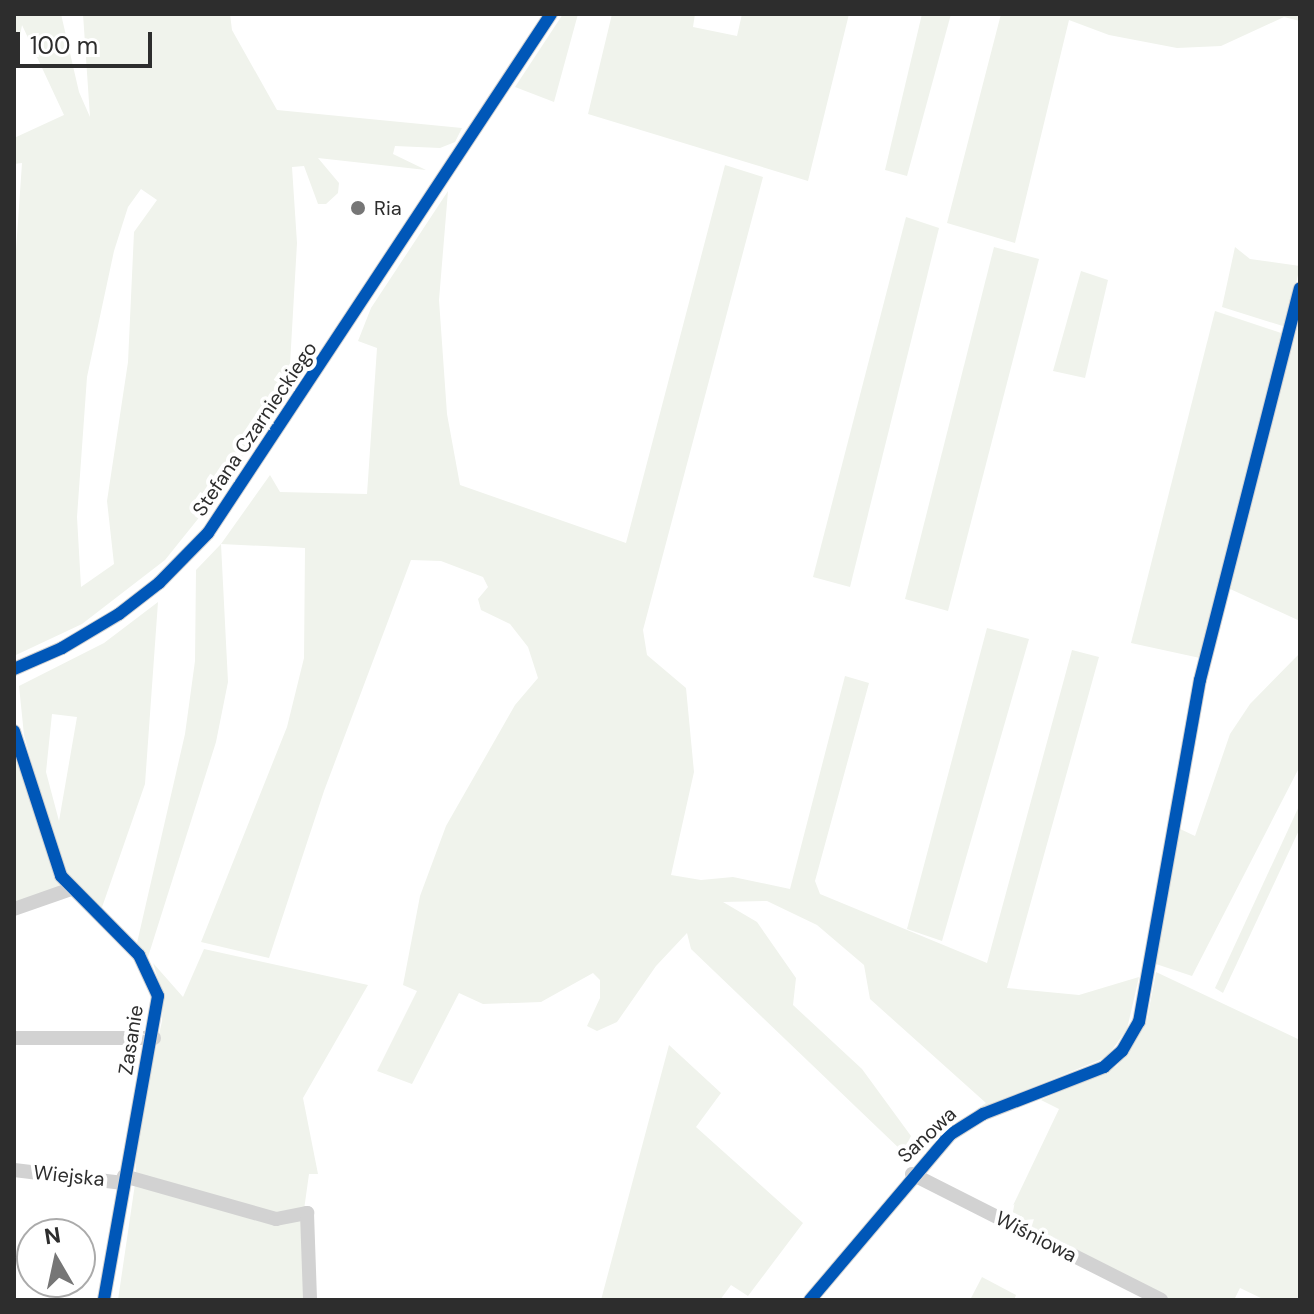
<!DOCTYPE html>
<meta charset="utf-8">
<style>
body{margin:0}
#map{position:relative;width:1314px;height:1314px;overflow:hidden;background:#fff;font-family:"DM Sans",sans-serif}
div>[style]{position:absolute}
.green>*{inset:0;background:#f0f3ec}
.minor>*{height:14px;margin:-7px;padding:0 7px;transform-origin:7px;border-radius:7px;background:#d2d2d2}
.cycleway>*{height:12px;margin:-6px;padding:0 6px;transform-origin:6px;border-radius:6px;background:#0057b8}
.dots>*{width:22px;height:22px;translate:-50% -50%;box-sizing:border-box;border:4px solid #fff;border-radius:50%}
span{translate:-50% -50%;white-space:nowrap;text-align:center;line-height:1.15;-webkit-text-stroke:8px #fff;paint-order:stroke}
.poi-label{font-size:20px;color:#2d2d2d}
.left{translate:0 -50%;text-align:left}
.street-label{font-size:20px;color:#2d2d2d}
.frame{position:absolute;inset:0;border:16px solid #2d2d2d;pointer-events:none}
.north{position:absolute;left:16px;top:1218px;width:80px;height:80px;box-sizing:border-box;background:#fff;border:2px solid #ababab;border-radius:50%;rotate:351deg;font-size:22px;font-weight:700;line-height:32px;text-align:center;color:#2d2d2d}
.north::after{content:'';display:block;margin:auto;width:28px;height:36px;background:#767676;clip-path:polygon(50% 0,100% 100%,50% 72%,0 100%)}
.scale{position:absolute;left:16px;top:32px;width:136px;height:36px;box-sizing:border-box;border:4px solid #2d2d2d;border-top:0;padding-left:10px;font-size:24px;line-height:28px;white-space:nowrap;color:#2d2d2d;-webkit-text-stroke:6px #fff;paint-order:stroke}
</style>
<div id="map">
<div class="green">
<div style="clip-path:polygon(evenodd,14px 14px,61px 14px,79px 92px,90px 117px,83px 14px,230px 14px,232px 30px,277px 110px,462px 128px,455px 142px,440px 148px,395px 146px,393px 154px,426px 170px,318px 158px,339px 183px,338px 193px,326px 204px,318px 204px,304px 166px,292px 167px,297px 243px,289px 382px,226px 484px,165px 560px,82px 624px,16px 655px,14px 279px,22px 163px,14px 164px,14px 138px,64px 115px,22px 25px,14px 66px,14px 14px,141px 189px,157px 200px,134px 232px,128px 362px,107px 501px,114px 564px,81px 587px,77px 517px,87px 377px,114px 251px,128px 207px,141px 189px)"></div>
<div style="clip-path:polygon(563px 14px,578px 14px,554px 102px,515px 87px)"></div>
<div style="clip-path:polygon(612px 14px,695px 14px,693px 27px,737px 36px,742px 14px,849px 14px,808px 181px,588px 114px)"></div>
<div style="clip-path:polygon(922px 14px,951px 14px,907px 176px,885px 170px)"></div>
<div style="clip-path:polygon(1001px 14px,1300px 14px,1300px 21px,1284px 17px,1221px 46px,1177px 48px,1109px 35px,1069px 20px,1015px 243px,947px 223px)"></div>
<div style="clip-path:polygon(725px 165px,763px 177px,643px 630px,647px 655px,686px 688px,694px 772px,671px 875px,701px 880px,733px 877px,790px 889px,845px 676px,869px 683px,815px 881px,820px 894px,987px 963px,1072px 650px,1099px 657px,1007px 988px,1079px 995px,1139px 977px,1127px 1029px,1107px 1057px,974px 1111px,986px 1103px,870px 999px,864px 965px,817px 925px,767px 901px,723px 902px,757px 922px,796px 978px,793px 1005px,862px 1069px,911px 1136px,903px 1152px,691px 949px,687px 933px,656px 966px,617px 1022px,597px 1031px,587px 1026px,600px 998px,600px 980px,593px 973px,541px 1002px,483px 1004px,459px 993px,412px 1084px,377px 1071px,417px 991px,403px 985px,420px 896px,446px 826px,515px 705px,538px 678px,528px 647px,510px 624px,481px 610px,478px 599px,488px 587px,483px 577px,441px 561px,411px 560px,324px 791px,269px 958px,201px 942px,287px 727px,304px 658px,305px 548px,221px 544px,228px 682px,216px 742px,148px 957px,137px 943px,185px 734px,195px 661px,196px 570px,221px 544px,270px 475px,280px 492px,367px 494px,377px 348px,358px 341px,371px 308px,448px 191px,439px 300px,447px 414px,460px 485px,626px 543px)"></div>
<div style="clip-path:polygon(906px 217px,939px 228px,850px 587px,813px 577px)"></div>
<div style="clip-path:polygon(994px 247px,1039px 259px,948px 611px,905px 599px)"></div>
<div style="clip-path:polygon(1235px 247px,1250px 259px,1300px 266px,1286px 327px,1222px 307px)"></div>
<div style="clip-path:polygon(1081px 271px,1108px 280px,1085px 378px,1053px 371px)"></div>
<div style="clip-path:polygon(1300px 307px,1300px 621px,1228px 588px)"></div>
<div style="clip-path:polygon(1215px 311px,1284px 334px,1200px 658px,1131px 643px)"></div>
<div style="clip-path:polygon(evenodd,158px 602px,145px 784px,100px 913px,66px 874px,56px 852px,24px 735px,19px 686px,104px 643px,158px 602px,52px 714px,77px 717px,59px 821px,46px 772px,52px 714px)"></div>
<div style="clip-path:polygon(987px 628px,1029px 639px,942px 941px,907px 929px)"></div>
<div style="clip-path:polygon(1300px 653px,1300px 766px,1192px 976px,1156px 964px,1178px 828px,1195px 836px,1230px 734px,1250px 704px)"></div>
<div style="clip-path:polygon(14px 751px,61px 889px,14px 903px)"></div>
<div style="clip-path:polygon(1300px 804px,1300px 828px,1223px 993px,1215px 988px)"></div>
<div style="clip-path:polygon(204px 949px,368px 985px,303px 1098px,318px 1174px,309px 1174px,303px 1217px,307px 1300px,118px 1300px,136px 1177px,135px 1143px,162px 1021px,163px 995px,153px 963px,183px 997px)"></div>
<div style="clip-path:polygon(1156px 972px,1300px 1040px,1300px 1300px,1265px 1300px,1240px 1288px,1234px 1300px,1172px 1300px,1007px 1218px,1059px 1109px,1041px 1100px,1117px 1066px,1147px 1020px)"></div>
<div style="clip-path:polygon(669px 1045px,721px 1093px,696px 1127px,803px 1223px,748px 1296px,731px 1285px,720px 1300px,601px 1300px)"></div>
<div style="clip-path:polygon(982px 1277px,1016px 1295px,1014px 1300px,970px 1300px)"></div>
</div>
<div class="minor">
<div style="left:14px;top:669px;width:52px;rotate:-23.6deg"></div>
<div style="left:62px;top:648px;width:66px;rotate:-30.8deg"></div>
<div style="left:119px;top:614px;width:51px;rotate:-37.8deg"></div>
<div style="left:159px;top:583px;width:70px;rotate:-45.6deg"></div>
<div style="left:208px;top:533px;width:622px;rotate:-56.54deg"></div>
<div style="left:14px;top:731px;width:152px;rotate:72deg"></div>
<div style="left:61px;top:876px;width:111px;rotate:45.4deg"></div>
<div style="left:139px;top:955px;width:45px;rotate:65.1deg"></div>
<div style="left:158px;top:996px;width:309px;rotate:100.1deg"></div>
<div style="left:14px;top:909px;width:60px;rotate:-19.3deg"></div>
<div style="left:14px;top:1038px;width:140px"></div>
<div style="left:14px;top:1170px;width:110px;rotate:6.8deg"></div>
<div style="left:912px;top:1174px;width:279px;rotate:26.8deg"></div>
<div style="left:124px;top:1176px;width:158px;rotate:15.8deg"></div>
<div style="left:276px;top:1219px;width:32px;rotate:-11deg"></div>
<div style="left:307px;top:1213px;width:87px;rotate:88deg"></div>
<div style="left:810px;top:1300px;width:218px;rotate:-49.7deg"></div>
<div style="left:951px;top:1134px;width:38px;rotate:-32deg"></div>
<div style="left:983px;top:1114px;width:130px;rotate:-21.2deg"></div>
<div style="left:1104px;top:1067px;width:24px;rotate:-42deg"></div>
<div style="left:1122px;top:1051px;width:34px;rotate:-60deg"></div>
<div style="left:1139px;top:1022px;width:347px;rotate:-79.9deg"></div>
<div style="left:1200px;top:680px;width:404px;rotate:-75.7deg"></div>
</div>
<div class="cycleway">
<div style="left:14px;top:669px;width:52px;rotate:-23.6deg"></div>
<div style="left:62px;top:648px;width:66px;rotate:-30.8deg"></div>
<div style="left:119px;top:614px;width:51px;rotate:-37.8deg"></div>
<div style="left:159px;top:583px;width:70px;rotate:-45.6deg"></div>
<div style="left:208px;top:533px;width:622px;rotate:-56.54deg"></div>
<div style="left:14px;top:731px;width:152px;rotate:72deg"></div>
<div style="left:61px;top:876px;width:111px;rotate:45.4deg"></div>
<div style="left:139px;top:955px;width:45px;rotate:65.1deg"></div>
<div style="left:158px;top:996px;width:309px;rotate:100.1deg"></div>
<div style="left:810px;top:1300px;width:218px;rotate:-49.7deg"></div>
<div style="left:951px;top:1134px;width:38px;rotate:-32deg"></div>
<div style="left:983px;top:1114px;width:130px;rotate:-21.2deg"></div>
<div style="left:1104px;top:1067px;width:24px;rotate:-42deg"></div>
<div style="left:1122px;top:1051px;width:34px;rotate:-60deg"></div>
<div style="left:1139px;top:1022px;width:347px;rotate:-79.9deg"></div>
<div style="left:1200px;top:680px;width:404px;rotate:-75.7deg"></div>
</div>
<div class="dots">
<div style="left:358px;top:208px;background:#767676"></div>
</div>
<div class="poi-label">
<span class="left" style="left:374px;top:208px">Ria</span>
</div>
<div class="street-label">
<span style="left:255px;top:429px;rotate:-56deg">Stefana Czarnieckiego</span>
<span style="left:131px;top:1040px;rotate:-81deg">Zasanie</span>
<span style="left:927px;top:1135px;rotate:-43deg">Sanowa</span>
<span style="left:69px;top:1176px;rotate:6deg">Wiejska</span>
<span style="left:1036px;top:1237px;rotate:27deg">Wiśniowa</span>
</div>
<div class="frame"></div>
<div class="north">N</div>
<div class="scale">100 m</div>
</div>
